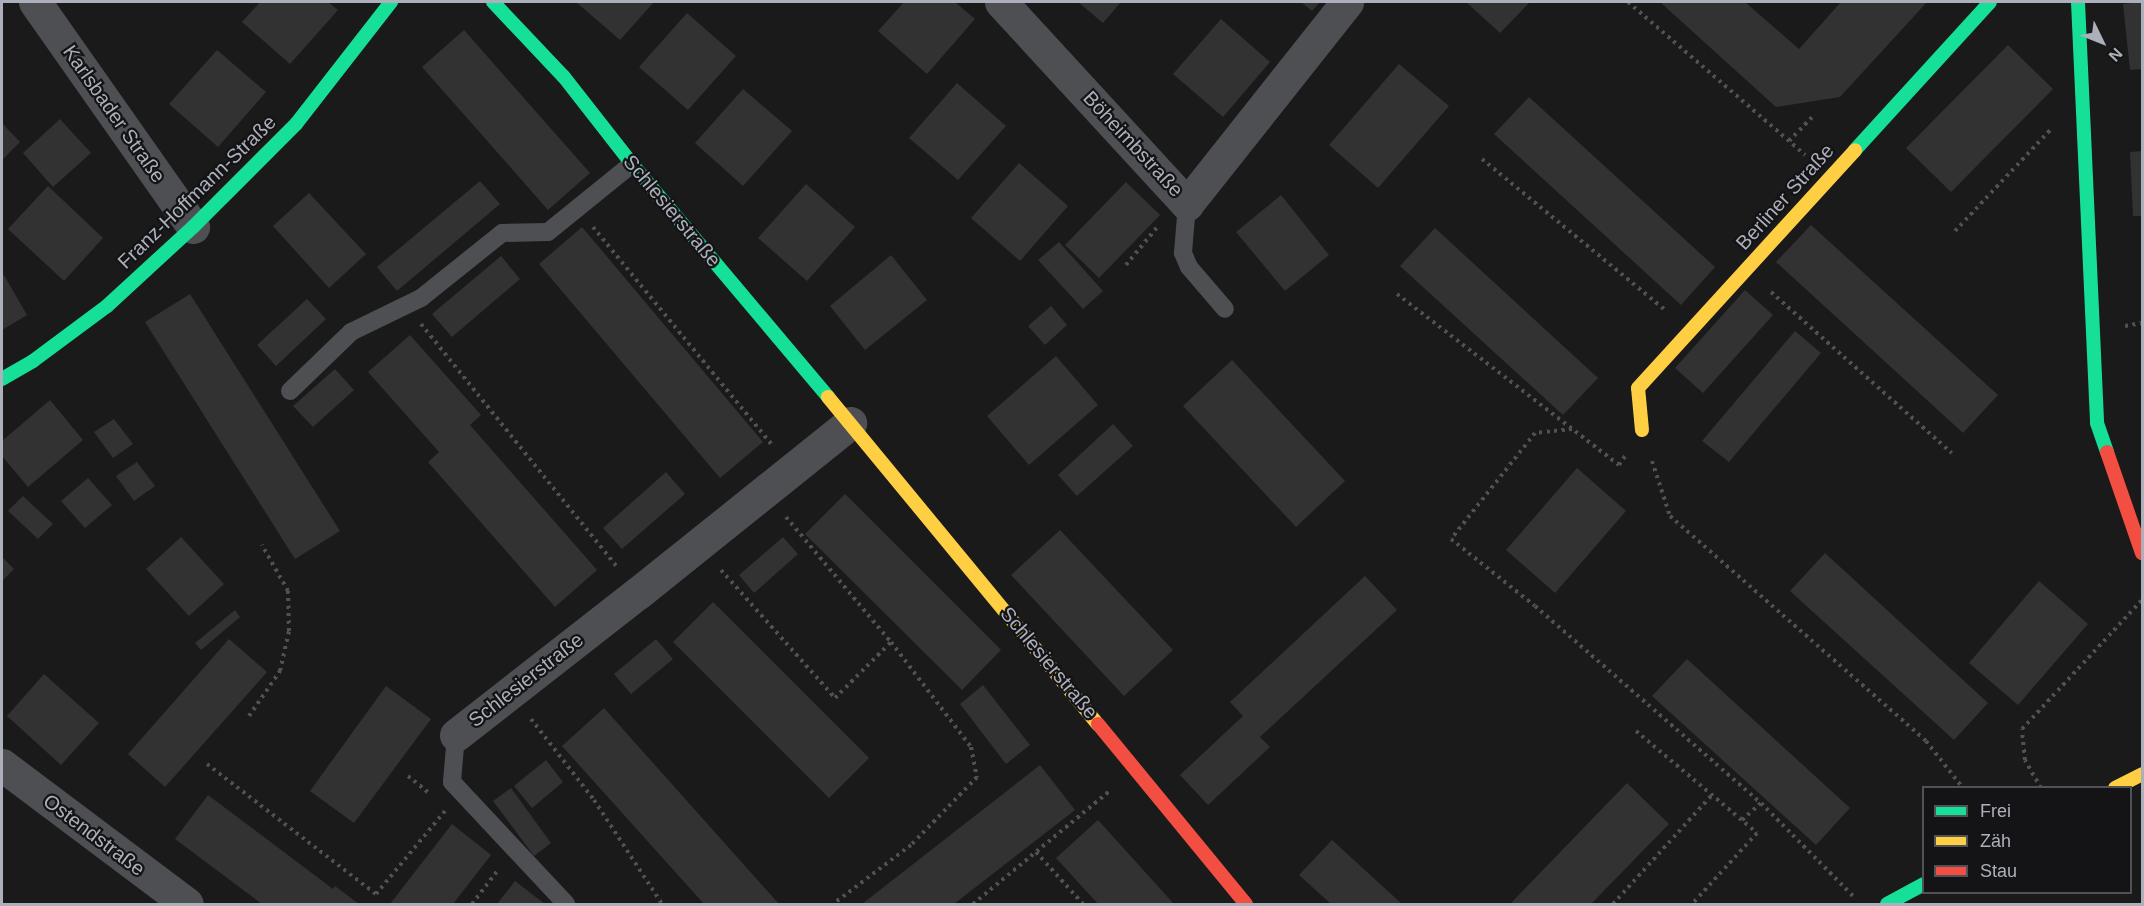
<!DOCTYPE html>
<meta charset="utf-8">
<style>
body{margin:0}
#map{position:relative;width:2144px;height:906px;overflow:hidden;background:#1a1a1a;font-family:Helvetica,sans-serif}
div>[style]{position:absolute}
.building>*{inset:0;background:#323232}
.path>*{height:4px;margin-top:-2px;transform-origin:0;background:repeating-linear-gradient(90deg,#505154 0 3px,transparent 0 7.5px)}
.lane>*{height:18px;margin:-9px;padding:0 9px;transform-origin:9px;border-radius:9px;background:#4e4f53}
.street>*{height:33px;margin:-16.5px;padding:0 16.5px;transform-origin:16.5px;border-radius:16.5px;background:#4e4f53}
.fast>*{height:14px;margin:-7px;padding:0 7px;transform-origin:7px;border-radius:7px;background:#16e098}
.slow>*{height:14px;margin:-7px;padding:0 7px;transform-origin:7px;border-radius:7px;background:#ffcf43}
.jam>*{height:14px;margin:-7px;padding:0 7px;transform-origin:7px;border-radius:7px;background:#f24e42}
span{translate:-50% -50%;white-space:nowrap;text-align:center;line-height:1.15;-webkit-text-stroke:4.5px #141416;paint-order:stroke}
.street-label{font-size:20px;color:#acb0ba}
.frame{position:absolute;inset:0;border:3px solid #acb0ba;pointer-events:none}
.legend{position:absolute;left:1922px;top:786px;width:210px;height:108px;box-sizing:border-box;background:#141416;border:2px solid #515258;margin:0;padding:8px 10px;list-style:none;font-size:18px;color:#acb0ba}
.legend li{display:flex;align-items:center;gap:12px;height:30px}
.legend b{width:30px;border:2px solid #515258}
.north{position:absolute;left:2072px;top:12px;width:60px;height:60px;-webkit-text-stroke:4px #141416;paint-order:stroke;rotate:133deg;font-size:16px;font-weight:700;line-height:24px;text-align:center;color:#acb0ba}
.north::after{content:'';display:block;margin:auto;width:21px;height:27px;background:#acb0ba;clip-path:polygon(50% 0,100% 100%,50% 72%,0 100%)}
</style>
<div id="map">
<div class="building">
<div style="clip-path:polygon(260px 2px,328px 2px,338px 10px,290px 64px,242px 22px)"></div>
<div style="clip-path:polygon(576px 2px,654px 2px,620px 40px)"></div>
<div style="clip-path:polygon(904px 2px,955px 2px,975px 19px,927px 74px,878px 31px)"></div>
<div style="clip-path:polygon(1078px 2px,1121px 2px,1103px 23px)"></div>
<div style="clip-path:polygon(1301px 2px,1320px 2px,1312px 11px)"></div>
<div style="clip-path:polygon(1466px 2px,1530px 2px,1500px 33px)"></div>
<div style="clip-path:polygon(1660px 2px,1745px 2px,1799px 49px,1841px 2px,1927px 2px,1840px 97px,1776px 107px)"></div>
<div style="clip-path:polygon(2142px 2px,2142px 69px,2130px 70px,2123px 4px)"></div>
<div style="clip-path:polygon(687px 13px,736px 56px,688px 110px,639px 67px)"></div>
<div style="clip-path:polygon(1221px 19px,1270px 62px,1223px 117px,1173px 74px)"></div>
<div style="clip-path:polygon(464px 30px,590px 173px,548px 210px,422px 67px)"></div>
<div style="clip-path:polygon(2008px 45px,2053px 89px,1951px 192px,1906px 148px)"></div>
<div style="clip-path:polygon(217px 50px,266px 92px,218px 147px,169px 104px)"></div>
<div style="clip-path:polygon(1399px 64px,1449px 106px,1378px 188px,1329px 145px)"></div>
<div style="clip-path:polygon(957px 83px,1006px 126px,958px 180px,909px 138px)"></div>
<div style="clip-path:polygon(743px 89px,792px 131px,743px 186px,695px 143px)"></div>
<div style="clip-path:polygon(1529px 97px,1715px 267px,1681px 305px,1494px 134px)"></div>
<div style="clip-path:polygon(60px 119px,91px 153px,53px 187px,23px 153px)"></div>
<div style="clip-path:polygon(2px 123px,20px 142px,2px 160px)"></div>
<div style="clip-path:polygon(2142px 151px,2142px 216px,2133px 216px,2130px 152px)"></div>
<div style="clip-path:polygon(1019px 163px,1068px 206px,1020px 261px,971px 218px)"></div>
<div style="clip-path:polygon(480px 181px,500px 204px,397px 291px,377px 267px)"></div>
<div style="clip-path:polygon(1126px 182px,1160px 215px,1099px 278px,1065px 245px)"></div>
<div style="clip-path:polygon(806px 184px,855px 227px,807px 281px,758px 238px)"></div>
<div style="clip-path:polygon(48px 186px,103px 238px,64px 281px,8px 229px)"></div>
<div style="clip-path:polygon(309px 193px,366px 254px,329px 288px,273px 226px)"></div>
<div style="clip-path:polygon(1281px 195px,1329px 255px,1285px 291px,1236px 232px)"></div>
<div style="clip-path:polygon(1811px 225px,1998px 395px,1963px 433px,1776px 262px)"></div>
<div style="clip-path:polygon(582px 227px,763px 442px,720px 478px,539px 264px)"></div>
<div style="clip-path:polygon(1435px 228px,1598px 378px,1563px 415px,1400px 266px)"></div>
<div style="clip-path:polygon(1059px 242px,1103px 291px,1083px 309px,1038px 260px)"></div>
<div style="clip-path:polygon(891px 255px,927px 300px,865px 350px,830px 306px)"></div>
<div style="clip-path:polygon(501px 256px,520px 279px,452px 337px,432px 314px)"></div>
<div style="clip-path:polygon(4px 275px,27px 315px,2px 330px,2px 277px)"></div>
<div style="clip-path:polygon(1745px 290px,1773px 315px,1703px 393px,1675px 368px)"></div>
<div style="clip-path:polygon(190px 294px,340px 531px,295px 559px,145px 322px)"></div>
<div style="clip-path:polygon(307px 299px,326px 319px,276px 366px,257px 345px)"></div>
<div style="clip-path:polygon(1051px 306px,1067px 325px,1045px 345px,1028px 326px)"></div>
<div style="clip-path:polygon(1795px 331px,1821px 353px,1729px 462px,1702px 441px)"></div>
<div style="clip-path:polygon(410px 335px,481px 415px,470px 425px,597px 570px,555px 607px,428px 462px,439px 452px,368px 372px)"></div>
<div style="clip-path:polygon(1056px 356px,1098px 405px,1029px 465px,987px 416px)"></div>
<div style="clip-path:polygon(1232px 360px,1345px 481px,1296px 527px,1183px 406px)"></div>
<div style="clip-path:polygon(335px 369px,354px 390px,313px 427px,293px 406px)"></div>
<div style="clip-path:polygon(50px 400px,83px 440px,28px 487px,2px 456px,2px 441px)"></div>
<div style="clip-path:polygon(114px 419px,133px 444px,113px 458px,94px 432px)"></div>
<div style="clip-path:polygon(1113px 424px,1133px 446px,1077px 496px,1058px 475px)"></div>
<div style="clip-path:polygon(137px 462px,155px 486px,134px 501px,116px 476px)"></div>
<div style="clip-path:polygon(1577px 468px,1626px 511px,1555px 593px,1506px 550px)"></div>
<div style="clip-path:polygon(666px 472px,685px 494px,622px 549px,603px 528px)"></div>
<div style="clip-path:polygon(88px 478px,112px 505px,85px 528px,61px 501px)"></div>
<div style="clip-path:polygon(845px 494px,1001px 650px,962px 690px,805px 534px)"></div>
<div style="clip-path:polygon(23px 496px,53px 524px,38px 539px,8px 511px)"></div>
<div style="clip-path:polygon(1060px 530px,1173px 650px,1124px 696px,1011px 575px)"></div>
<div style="clip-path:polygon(181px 537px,224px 584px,189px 616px,146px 569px)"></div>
<div style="clip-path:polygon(783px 537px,798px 554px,754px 593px,739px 575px)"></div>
<div style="clip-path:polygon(1825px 553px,1988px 703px,1954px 740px,1790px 591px)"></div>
<div style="clip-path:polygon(2px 557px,14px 569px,2px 581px)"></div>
<div style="clip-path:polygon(1365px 576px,1397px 610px,1260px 737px,1270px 747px,1208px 805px,1180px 775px,1243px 716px,1230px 702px)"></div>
<div style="clip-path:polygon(2039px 581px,2088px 624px,2018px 705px,1969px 663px)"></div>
<div style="clip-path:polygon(713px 602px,869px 758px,829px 798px,673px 642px)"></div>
<div style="clip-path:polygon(235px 610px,240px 617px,201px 650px,195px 643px)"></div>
<div style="clip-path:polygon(229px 639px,267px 672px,165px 787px,128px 754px)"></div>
<div style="clip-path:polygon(656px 639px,673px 659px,631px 694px,614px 674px)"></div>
<div style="clip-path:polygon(1687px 659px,1850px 808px,1816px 845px,1652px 696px)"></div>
<div style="clip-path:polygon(44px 674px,99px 723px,61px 765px,7px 716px)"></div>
<div style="clip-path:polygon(983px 685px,1030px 745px,1006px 764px,960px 704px)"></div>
<div style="clip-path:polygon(386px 686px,431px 719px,354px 823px,310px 791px)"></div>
<div style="clip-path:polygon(604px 708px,779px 904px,704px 904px,562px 746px)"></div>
<div style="clip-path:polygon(546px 760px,563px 782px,532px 808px,514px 786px)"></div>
<div style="clip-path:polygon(1040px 765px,1075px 810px,954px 904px,862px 904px)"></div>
<div style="clip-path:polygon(1627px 783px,1669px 824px,1591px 904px,1510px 904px)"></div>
<div style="clip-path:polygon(511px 788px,551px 843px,534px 856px,493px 801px)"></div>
<div style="clip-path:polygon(208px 795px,333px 889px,335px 886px,359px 904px,262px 904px,175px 839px)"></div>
<div style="clip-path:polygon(1098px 820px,1174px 904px,1098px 904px,1056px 858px)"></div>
<div style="clip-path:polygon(452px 824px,491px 855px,453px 904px,390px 904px)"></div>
<div style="clip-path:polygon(1332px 840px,1402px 904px,1331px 904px,1299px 875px)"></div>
<div style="clip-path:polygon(515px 881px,545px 904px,497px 904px)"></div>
</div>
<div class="path">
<div style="left:1628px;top:2px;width:234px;rotate:40.8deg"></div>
<div style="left:1789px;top:141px;width:36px;rotate:-46deg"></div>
<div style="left:1482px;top:159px;width:236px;rotate:39.5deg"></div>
<div style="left:593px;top:227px;width:281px;rotate:50.6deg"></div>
<div style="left:1955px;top:231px;width:140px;rotate:-46.7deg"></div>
<div style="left:1126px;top:265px;width:50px;rotate:-50.6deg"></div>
<div style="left:1771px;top:292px;width:242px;rotate:41.7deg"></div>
<div style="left:1397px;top:294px;width:280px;rotate:37.6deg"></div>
<div style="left:1619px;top:465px;width:11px;rotate:-56deg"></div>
<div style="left:421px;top:324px;width:314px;rotate:51.1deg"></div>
<div style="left:2125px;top:326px;width:17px;rotate:-10deg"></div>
<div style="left:1572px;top:429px;width:37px;rotate:174deg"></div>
<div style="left:1535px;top:433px;width:135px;rotate:128.4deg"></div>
<div style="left:1451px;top:539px;width:107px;rotate:38.6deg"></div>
<div style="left:1535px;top:606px;width:300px;rotate:41.1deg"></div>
<div style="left:1761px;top:803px;width:134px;rotate:45.3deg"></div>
<div style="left:1652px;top:461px;width:58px;rotate:71.9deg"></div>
<div style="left:1670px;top:516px;width:341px;rotate:41.3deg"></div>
<div style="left:1926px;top:741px;width:60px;rotate:51.8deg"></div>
<div style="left:786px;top:517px;width:163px;rotate:50deg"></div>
<div style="left:891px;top:642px;width:132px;rotate:52.7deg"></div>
<div style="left:971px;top:747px;width:31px;rotate:79deg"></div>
<div style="left:977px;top:777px;width:95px;rotate:134.1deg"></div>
<div style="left:911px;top:845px;width:98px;rotate:142.9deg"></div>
<div style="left:721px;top:570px;width:171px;rotate:48.3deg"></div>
<div style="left:835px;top:698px;width:79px;rotate:-45deg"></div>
<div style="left:249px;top:716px;width:55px;rotate:-55.4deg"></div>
<div style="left:280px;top:671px;width:41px;rotate:-77.3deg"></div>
<div style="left:289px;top:631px;width:40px;rotate:-91.4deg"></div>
<div style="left:288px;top:591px;width:53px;rotate:-119.5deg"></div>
<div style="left:531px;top:719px;width:103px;rotate:52.1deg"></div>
<div style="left:594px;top:800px;width:124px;rotate:56.8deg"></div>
<div style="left:1636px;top:731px;width:158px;rotate:40.1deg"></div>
<div style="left:1757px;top:833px;width:96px;rotate:132.5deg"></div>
<div style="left:207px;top:764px;width:213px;rotate:37.6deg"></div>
<div style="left:376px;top:894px;width:108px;rotate:-50.3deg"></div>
<div style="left:408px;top:776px;width:26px;rotate:39deg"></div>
<div style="left:2041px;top:788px;width:32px;rotate:-120deg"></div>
<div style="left:2025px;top:760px;width:31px;rotate:-96deg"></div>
<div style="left:2022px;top:729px;width:176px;rotate:-47.1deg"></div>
<div style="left:1742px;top:820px;width:25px;rotate:-42deg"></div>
<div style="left:1036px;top:852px;width:70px;rotate:47.9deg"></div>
<div style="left:472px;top:904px;width:43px;rotate:-52.6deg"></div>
<div style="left:973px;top:904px;width:179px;rotate:-39.6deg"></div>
<div style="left:1613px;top:904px;width:147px;rotate:-47.8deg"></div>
</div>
<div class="lane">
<div style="left:1187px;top:204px;width:49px;rotate:94.7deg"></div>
<div style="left:1183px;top:253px;width:15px;rotate:67deg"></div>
<div style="left:1189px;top:267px;width:55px;rotate:49.4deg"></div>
<div style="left:290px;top:391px;width:85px;rotate:-44deg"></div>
<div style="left:351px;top:332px;width:78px;rotate:-25.9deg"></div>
<div style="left:421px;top:298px;width:104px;rotate:-38.7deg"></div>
<div style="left:502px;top:233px;width:46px;rotate:-1.2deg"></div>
<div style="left:548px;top:232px;width:108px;rotate:-39deg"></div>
<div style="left:456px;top:735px;width:47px;rotate:94.9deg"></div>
<div style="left:452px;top:782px;width:167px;rotate:46.9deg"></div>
</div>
<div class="street">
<div style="left:35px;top:2px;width:275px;rotate:54.9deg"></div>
<div style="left:1001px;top:2px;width:275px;rotate:47.4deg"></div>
<div style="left:1187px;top:204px;width:258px;rotate:-51.6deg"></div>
<div style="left:456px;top:735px;width:231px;rotate:-38deg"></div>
<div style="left:638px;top:593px;width:272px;rotate:-38.7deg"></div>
<div style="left:2px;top:765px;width:231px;rotate:36.9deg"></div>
</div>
<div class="fast">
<div style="left:493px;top:2px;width:103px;rotate:46.6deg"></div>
<div style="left:564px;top:77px;width:110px;rotate:52deg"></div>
<div style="left:632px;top:164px;width:304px;rotate:49.9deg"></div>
<div style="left:2078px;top:2px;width:421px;rotate:87.4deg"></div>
<div style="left:2097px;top:423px;width:31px;rotate:71deg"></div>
<div style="left:1855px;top:150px;width:200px;rotate:-47.6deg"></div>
<div style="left:2px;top:379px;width:36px;rotate:-30deg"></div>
<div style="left:33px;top:361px;width:92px;rotate:-36.6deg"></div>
<div style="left:107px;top:306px;width:117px;rotate:-42.6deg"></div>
<div style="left:193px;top:227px;width:146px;rotate:-45deg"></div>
<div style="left:296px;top:124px;width:155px;rotate:-52.1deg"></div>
<div style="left:1887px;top:904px;width:42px;rotate:-28.4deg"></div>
</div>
<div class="slow">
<div style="left:828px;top:397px;width:424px;rotate:50.5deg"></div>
<div style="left:1642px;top:430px;width:42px;rotate:-95.4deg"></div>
<div style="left:1638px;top:388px;width:322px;rotate:-47.6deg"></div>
<div style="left:2115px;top:788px;width:30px;rotate:-27deg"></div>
</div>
<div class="jam">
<div style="left:2107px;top:452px;width:107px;rotate:70.9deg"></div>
<div style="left:1098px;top:724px;width:233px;rotate:50.6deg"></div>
</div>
<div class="street-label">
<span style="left:114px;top:114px;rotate:55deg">Karlsbader Straße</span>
<span style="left:1133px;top:144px;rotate:47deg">Böheimbstraße</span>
<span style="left:197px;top:192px;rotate:-44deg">Franz-Hoffmann-Straße</span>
<span style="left:1785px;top:197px;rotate:-48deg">Berliner Straße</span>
<span style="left:672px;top:211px;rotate:50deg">Schlesierstraße</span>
<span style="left:1049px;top:663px;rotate:50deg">Schlesierstraße</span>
<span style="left:526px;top:680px;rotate:-38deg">Schlesierstraße</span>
<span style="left:94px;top:835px;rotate:37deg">Ostendstraße</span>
</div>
<div class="frame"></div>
<ul class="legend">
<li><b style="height:8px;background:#16e098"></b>Frei</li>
<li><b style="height:8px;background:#ffcf43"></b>Zäh</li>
<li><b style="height:8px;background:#f24e42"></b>Stau</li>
</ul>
<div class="north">N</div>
</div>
